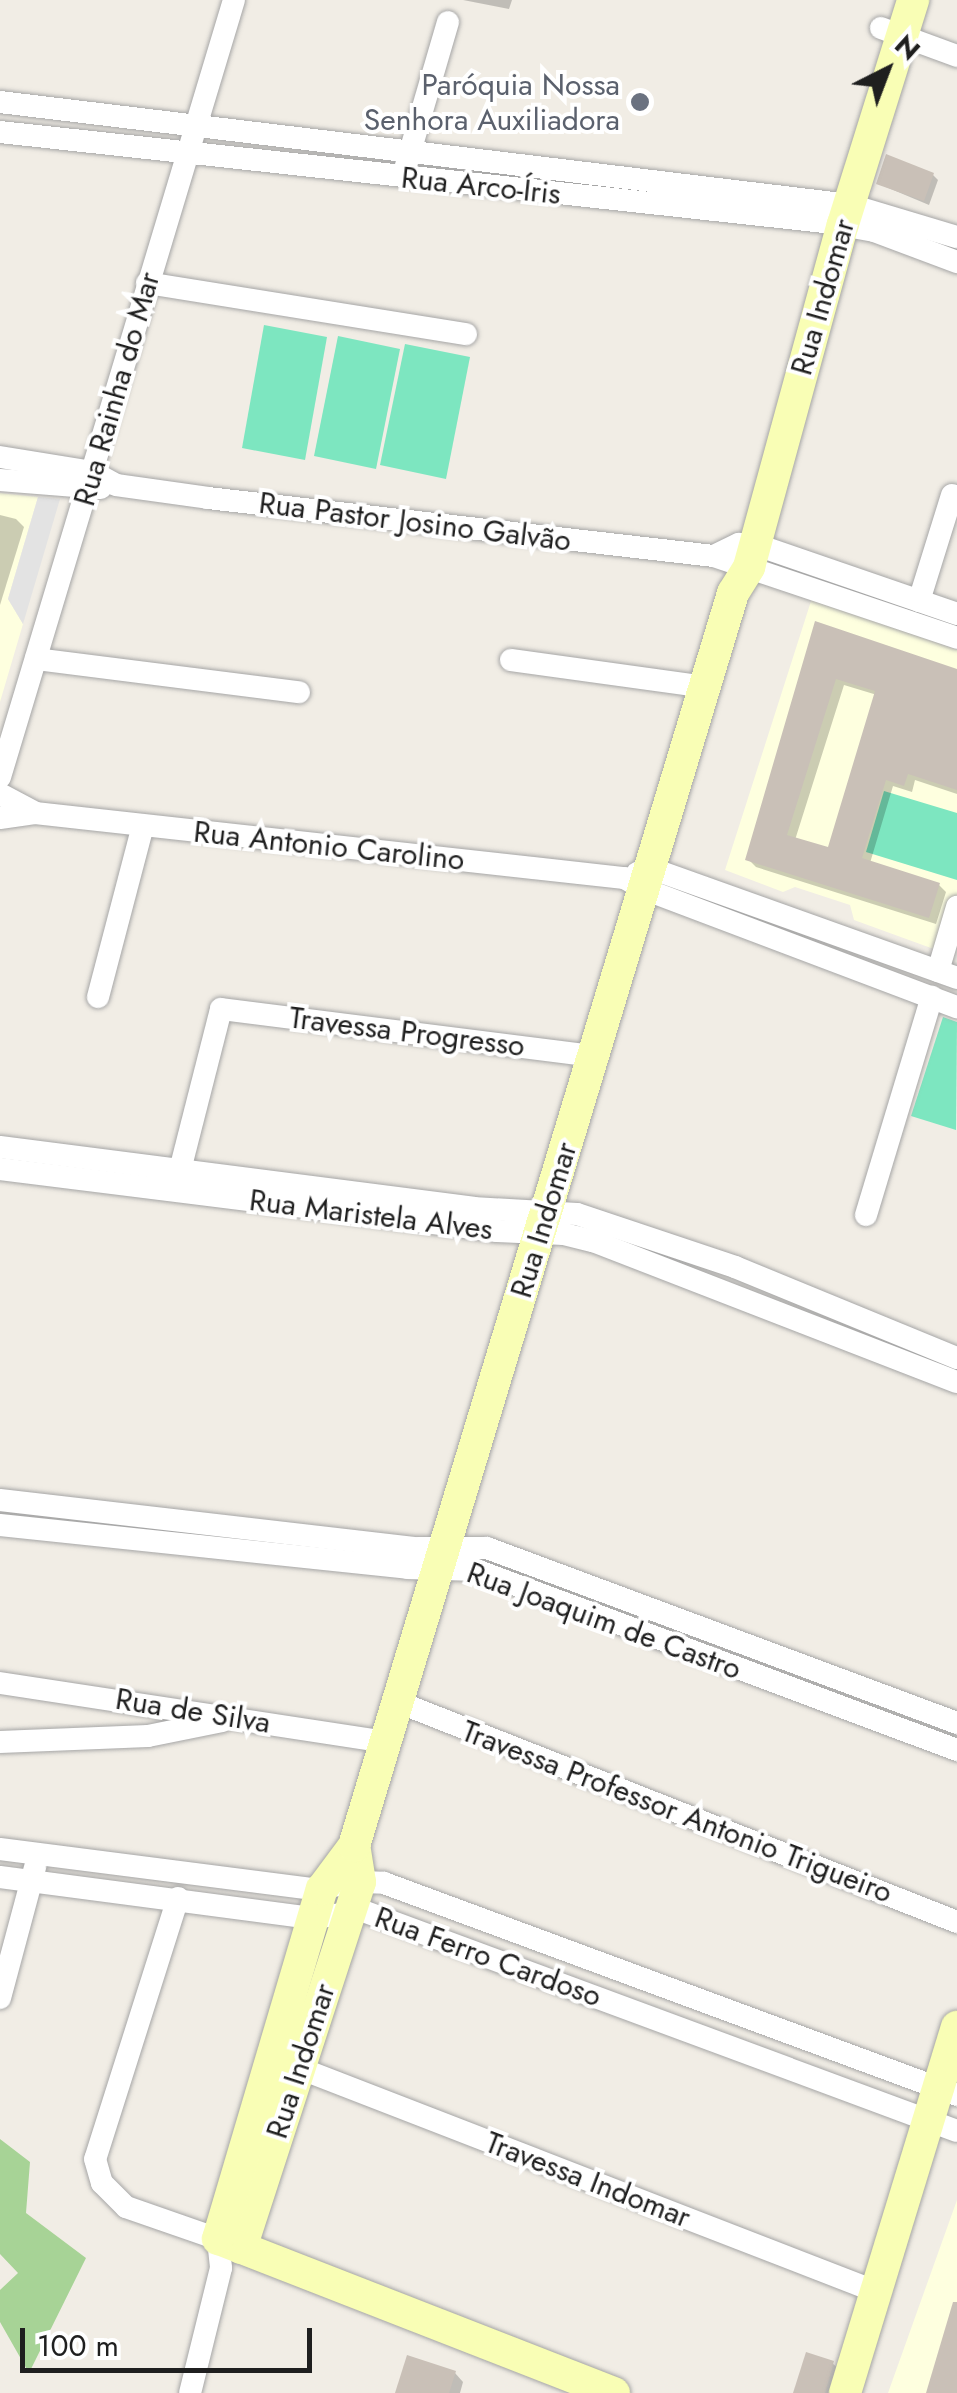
<!DOCTYPE html>
<meta charset="utf-8">
<style>
body{margin:0}
#map{position:relative;width:957px;height:2393px;overflow:hidden;background:#f1ede5;font-family:Jost,sans-serif}
div>[style]{position:absolute}
.education>*{inset:0;background:#feffdf}
.forest>*{inset:0;background:#a7d396}
.pitch>*{inset:0;background:#7de6c0}
.parking>*{inset:0;background:#e3e3e3}
.shadow>*{inset:0;background:#0003}
.building>*{inset:0;background:#c9c0b7}
.roads{filter:drop-shadow(0 0 2px #a6a6a6) drop-shadow(0 0 2px #a6a6a6)}
.street>*{height:22px;margin:-11px;padding:0 11px;transform-origin:11px;border-radius:11px;background:#fff}
.secondary>*{height:32px;margin:-16px;padding:0 16px;transform-origin:16px;border-radius:16px;background:#f9feb5}
.dots>*{width:28px;height:28px;translate:-50% -50%;box-sizing:border-box;border:5px solid #fff;border-radius:50%}
span{translate:-50% -50%;white-space:nowrap;text-align:center;line-height:1.15;-webkit-text-stroke:8px #fff;paint-order:stroke}
.worship-label{font-size:30px;color:#5b616d}
.right{translate:-100% -50%;text-align:right}
.street-label{font-size:30px;color:#1f1f1f}
.north{position:absolute;left:837px;top:20px;width:100px;height:100px;-webkit-text-stroke:8px #fff;paint-order:stroke;rotate:42deg;font-size:28px;font-weight:700;line-height:40px;text-align:center;color:#1f1f1f}
.north::after{content:'';display:block;margin:auto;width:35px;height:45px;background:#1f1f1f;clip-path:polygon(50% 0,100% 100%,50% 72%,0 100%)}
.scale{position:absolute;left:20px;top:2328px;width:292px;height:45px;box-sizing:border-box;border:5px solid #1f1f1f;border-top:0;padding-left:12px;font-size:30px;line-height:35px;white-space:nowrap;color:#1f1f1f;-webkit-text-stroke:8px #fff;paint-order:stroke}
</style>
<div id="map">
<div class="education">
<div style="clip-path:polygon(0 493px,38px 497px,8px 599px,23px 624px,0 702px)"></div>
<div style="clip-path:polygon(812px 598px,957px 650px,957px 902px,942px 952px,854px 920px,850px 905px,795px 887px,783px 892px,725px 870px)"></div>
<div style="clip-path:polygon(957px 2200px,957px 2393px,888px 2393px)"></div>
</div>
<div class="forest">
<div style="clip-path:polygon(0 2139px,30px 2162px,26px 2213px,86px 2258px,29px 2373px,0 2322px,0 2290px,18px 2273px,0 2254px)"></div>
</div>
<div class="pitch">
<div style="clip-path:polygon(264px 325px,327px 337px,305px 460px,242px 448px)"></div>
<div style="clip-path:polygon(338px 336px,400px 349px,376px 469px,314px 456px)"></div>
<div style="clip-path:polygon(405px 344px,470px 357px,446px 479px,380px 465px)"></div>
<div style="clip-path:polygon(884px 791px,957px 813px,957px 880px,866px 852px)"></div>
<div style="clip-path:polygon(943px 1017px,957px 1022px,956px 1130px,911px 1116px)"></div>
</div>
<div class="parking">
<div style="clip-path:polygon(38px 497px,60px 499px,23px 624px,8px 599px)"></div>
</div>
<div class="shadow">
<div style="clip-path:polygon(463px 0,512px 0,509px 9px)"></div>
<div style="clip-path:polygon(933px 175px,938px 180px,929px 205px,879px 184px)"></div>
<div style="clip-path:polygon(0 515px,16px 519px,24px 527px,0 605px)"></div>
<div style="clip-path:polygon(evenodd,817px 624px,957px 673px,957px 794px,915px 780px,912px 792px,893px 786px,870px 863px,939px 885px,946px 892px,936px 924px,756px 867px,748px 859px,817px 624px,844px 685px,877px 695px,830px 851px,795px 840px,844px 685px)"></div>
<div style="clip-path:polygon(832px 2363px,838px 2368px,830px 2393px,796px 2393px)"></div>
<div style="clip-path:polygon(455px 2373px,463px 2382px,460px 2393px,398px 2393px)"></div>
</div>
<div class="building">
<div style="clip-path:polygon(886px 154px,934px 173px,924px 201px,876px 184px)"></div>
<div style="clip-path:polygon(evenodd,815px 621px,957px 669px,957px 790px,908px 774px,904px 786px,886px 780px,862px 858px,940px 883px,929px 918px,745px 860px,815px 621px,836px 679px,875px 691px,828px 847px,787px 835px,836px 679px)"></div>
<div style="clip-path:polygon(953px 2302px,957px 2302px,957px 2393px,926px 2393px)"></div>
<div style="clip-path:polygon(806px 2352px,834px 2361px,825px 2393px,793px 2393px)"></div>
<div style="clip-path:polygon(407px 2355px,456px 2371px,449px 2393px,395px 2393px)"></div>
</div>
<div class="roads">
<div class="street">
<div style="left:881px;top:28px;width:81px;rotate:20.2deg"></div>
<div style="left:0;top:102px;width:856px;rotate:6.91deg"></div>
<div style="left:850px;top:205px;width:112px;rotate:16.7deg"></div>
<div style="left:0;top:132px;width:830px;rotate:6.23deg"></div>
<div style="left:825px;top:222px;width:50px;rotate:10.4deg"></div>
<div style="left:874px;top:231px;width:89px;rotate:20.5deg"></div>
<div style="left:405px;top:169px;width:153px;rotate:-73.7deg"></div>
<div style="left:147px;top:283px;width:323px;rotate:9.1deg"></div>
<div style="left:0;top:457px;width:94px;rotate:9.2deg"></div>
<div style="left:93px;top:472px;width:26px;rotate:29deg"></div>
<div style="left:116px;top:485px;width:93px;rotate:8deg"></div>
<div style="left:208px;top:498px;width:509px;rotate:6.54deg"></div>
<div style="left:714px;top:556px;width:256px;rotate:18.6deg"></div>
<div style="left:0;top:480px;width:101px;rotate:4.5deg"></div>
<div style="left:714px;top:556px;width:28px;rotate:-26deg"></div>
<div style="left:739px;top:544px;width:15px"></div>
<div style="left:754px;top:544px;width:215px;rotate:19deg"></div>
<div style="left:919px;top:601px;width:111px;rotate:-72.7deg"></div>
<div style="left:36px;top:659px;width:265px;rotate:7.2deg"></div>
<div style="left:511px;top:660px;width:196px;rotate:7.9deg"></div>
<div style="left:0;top:777px;width:811px;rotate:-73.24deg"></div>
<div style="left:0;top:794px;width:40px;rotate:28deg"></div>
<div style="left:0;top:818px;width:35px;rotate:-8deg"></div>
<div style="left:35px;top:813px;width:593px;rotate:6.3deg"></div>
<div style="left:624px;top:878px;width:23px;rotate:29deg"></div>
<div style="left:644px;top:889px;width:335px;rotate:20.7deg"></div>
<div style="left:637px;top:873px;width:14px;rotate:-21deg"></div>
<div style="left:650px;top:868px;width:326px;rotate:19.7deg"></div>
<div style="left:938px;top:971px;width:67px;rotate:-73.5deg"></div>
<div style="left:98px;top:997px;width:177px;rotate:-75.3deg"></div>
<div style="left:0;top:1147px;width:477px;rotate:7.3deg"></div>
<div style="left:473px;top:1208px;width:104px;rotate:3.3deg"></div>
<div style="left:577px;top:1214px;width:167px;rotate:18.5deg"></div>
<div style="left:735px;top:1267px;width:240px;rotate:22.3deg"></div>
<div style="left:0;top:1169px;width:501px;rotate:7.11deg"></div>
<div style="left:497px;top:1231px;width:67px;rotate:2.6deg"></div>
<div style="left:564px;top:1234px;width:30px;rotate:14deg"></div>
<div style="left:593px;top:1241px;width:390px;rotate:21.2deg"></div>
<div style="left:180px;top:1170px;width:166px;rotate:-75.7deg"></div>
<div style="left:221px;top:1009px;width:375px;rotate:7.2deg"></div>
<div style="left:866px;top:1215px;width:228px;rotate:-73.2deg"></div>
<div style="left:0;top:1500px;width:421px;rotate:6.6deg"></div>
<div style="left:418px;top:1548px;width:69px"></div>
<div style="left:487px;top:1548px;width:502px;rotate:20.42deg"></div>
<div style="left:0;top:1525px;width:410px;rotate:6deg"></div>
<div style="left:408px;top:1568px;width:68px;rotate:1.7deg"></div>
<div style="left:476px;top:1570px;width:514px;rotate:20.52deg"></div>
<div style="left:0;top:1683px;width:390px;rotate:8.7deg"></div>
<div style="left:398px;top:1702px;width:601px;rotate:21.48deg"></div>
<div style="left:0;top:1742px;width:148px;rotate:-2.3deg"></div>
<div style="left:148px;top:1736px;width:76px;rotate:-11.5deg"></div>
<div style="left:0;top:1849px;width:314px;rotate:7.3deg"></div>
<div style="left:311px;top:1889px;width:49px;rotate:-8.1deg"></div>
<div style="left:360px;top:1882px;width:24px;rotate:2deg"></div>
<div style="left:384px;top:1883px;width:611px;rotate:20.3deg"></div>
<div style="left:0;top:1877px;width:316px;rotate:7.5deg"></div>
<div style="left:313px;top:1918px;width:50px;rotate:-8deg"></div>
<div style="left:363px;top:1911px;width:633px;rotate:20.32deg"></div>
<div style="left:178px;top:1898px;width:274px;rotate:107.6deg"></div>
<div style="left:95px;top:2159px;width:25px;rotate:74deg"></div>
<div style="left:102px;top:2183px;width:34px;rotate:45deg"></div>
<div style="left:126px;top:2207px;width:97px;rotate:19.2deg"></div>
<div style="left:218px;top:2239px;width:29px;rotate:84deg"></div>
<div style="left:221px;top:2268px;width:129px;rotate:103.9deg"></div>
<div style="left:0;top:1998px;width:136px;rotate:-75deg"></div>
<div style="left:299px;top:2068px;width:620px;rotate:21.18deg"></div>
</div>
<div class="secondary">
<div style="left:241px;top:2248px;width:385px;rotate:-72deg"></div>
<div style="left:360px;top:1882px;width:36px;rotate:-99deg"></div>
<div style="left:614px;top:2393px;width:425px;rotate:-158.7deg"></div>
<div style="left:218px;top:2239px;width:365px;rotate:-73.5deg"></div>
<div style="left:322px;top:1889px;width:54px;rotate:-53.3deg"></div>
<div style="left:354px;top:1846px;width:1309px;rotate:-73.17deg"></div>
<div style="left:733px;top:593px;width:31px;rotate:-58deg"></div>
<div style="left:749px;top:567px;width:356px;rotate:-74.7deg"></div>
<div style="left:843px;top:224px;width:235px;rotate:-72.6deg"></div>
<div style="left:845px;top:2393px;width:383px;rotate:-73deg"></div>
</div>
</div>
<div class="dots">
<div style="left:640px;top:102px;background:#6b7280"></div>
</div>
<div class="worship-label">
<span class="right" style="left:620px;top:102px">Paróquia Nossa<br>Senhora Auxiliadora</span>
</div>
<div class="street-label">
<span style="left:481px;top:186px;rotate:6deg">Rua Arco-Íris</span>
<span style="left:823px;top:297px;rotate:-74deg">Rua Indomar</span>
<span style="left:117px;top:389px;rotate:-74deg">Rua Rainha do Mar</span>
<span style="left:415px;top:522px;rotate:7deg">Rua Pastor Josino Galvão</span>
<span style="left:329px;top:846px;rotate:6deg">Rua Antonio Carolino</span>
<span style="left:407px;top:1032px;rotate:7deg">Travessa Progresso</span>
<span style="left:371px;top:1215px;rotate:7deg">Rua Maristela Alves</span>
<span style="left:544px;top:1220px;rotate:-73deg">Rua Indomar</span>
<span style="left:604px;top:1621px;rotate:20deg">Rua Joaquim de Castro</span>
<span style="left:193px;top:1711px;rotate:9deg">Rua de Silva</span>
<span style="left:677px;top:1812px;rotate:21deg">Travessa Professor Antonio Trigueiro</span>
<span style="left:488px;top:1957px;rotate:20deg">Rua Ferro Cardoso</span>
<span style="left:301px;top:2061px;rotate:-72deg">Rua Indomar</span>
<span style="left:588px;top:2180px;rotate:21deg">Travessa Indomar</span>
</div>
<div class="north">N</div>
<div class="scale">100 m</div>
</div>
